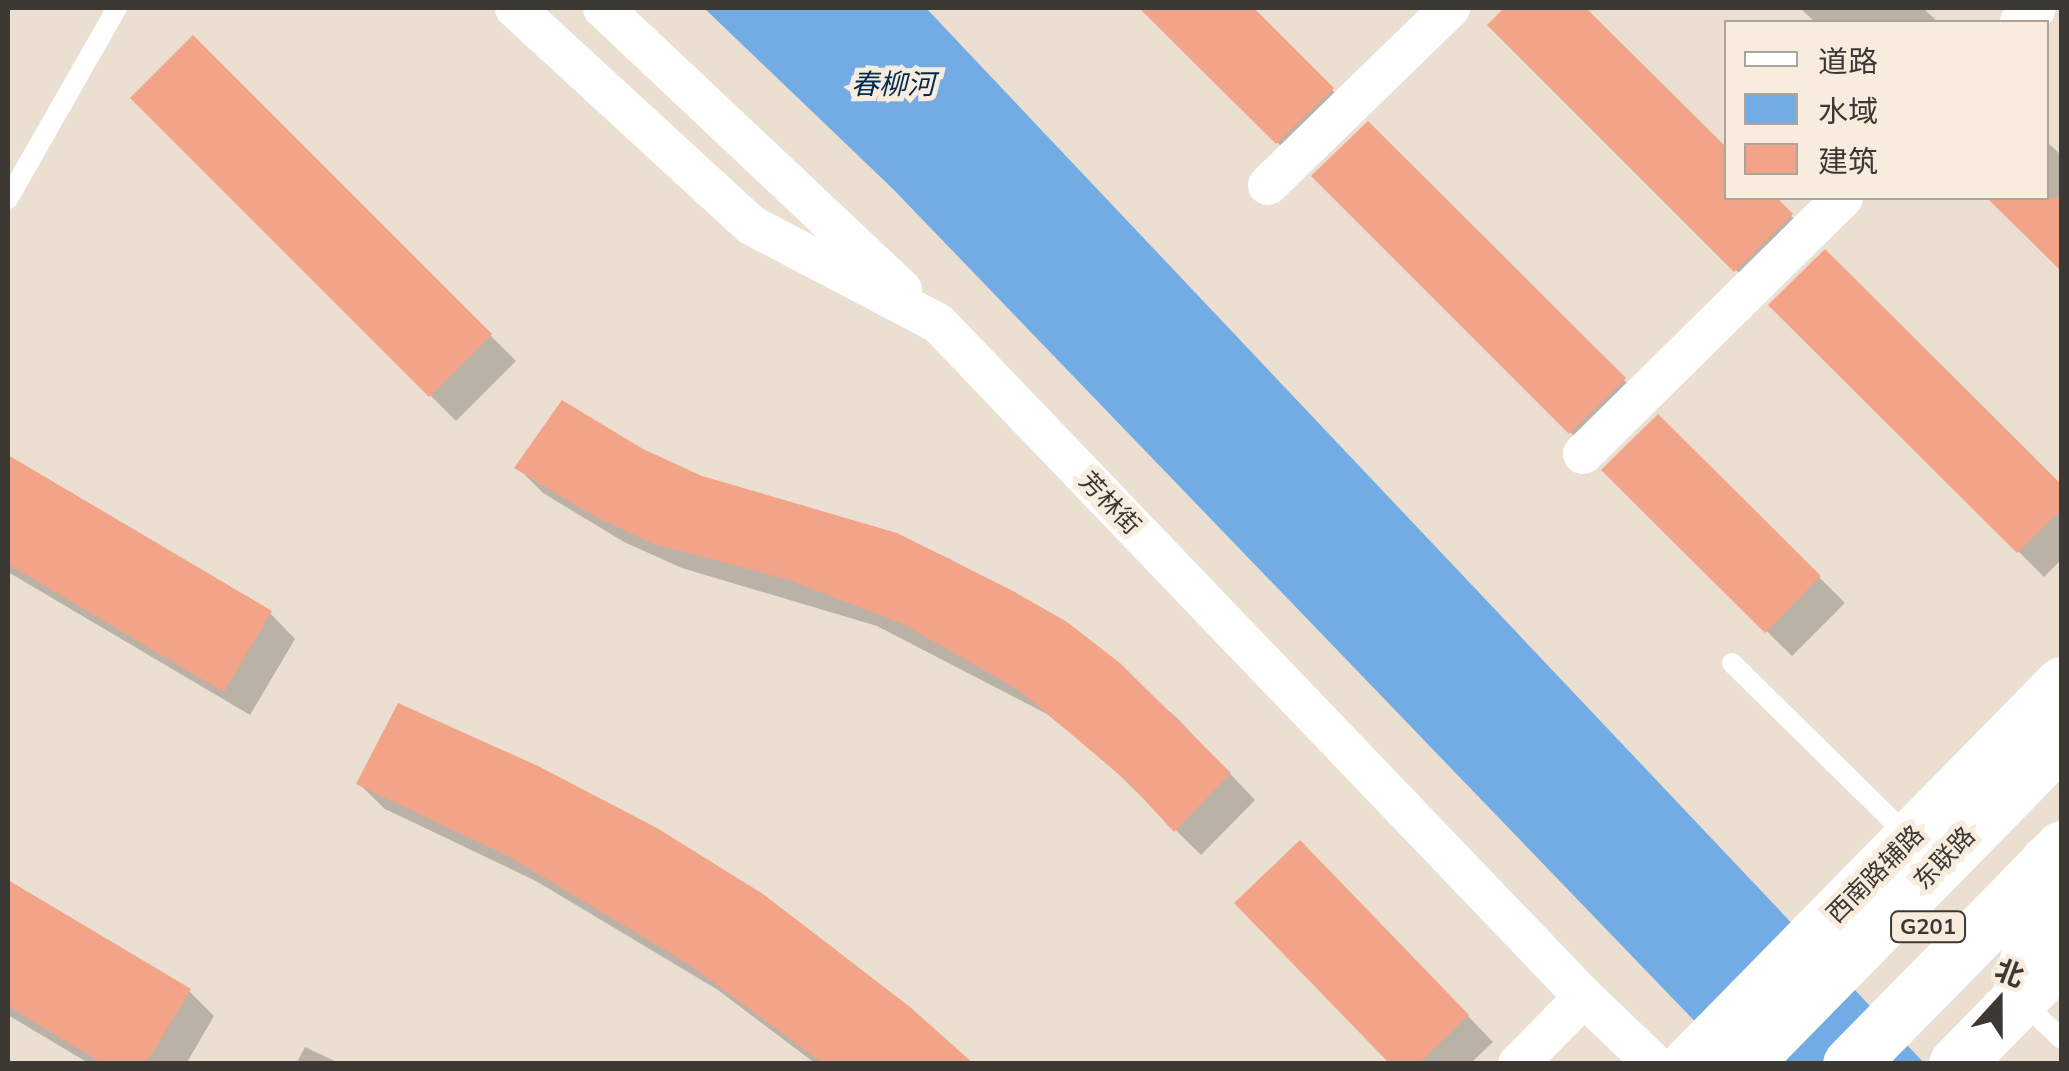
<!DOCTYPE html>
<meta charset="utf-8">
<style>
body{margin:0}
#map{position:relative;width:2069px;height:1071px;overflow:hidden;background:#eadfd1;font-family:Mulish,"Noto Sans SC",sans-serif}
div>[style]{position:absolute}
.water>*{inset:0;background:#73abe4}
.shadow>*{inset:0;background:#0003}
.building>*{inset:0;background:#f3a388}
.lane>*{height:20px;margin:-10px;padding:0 10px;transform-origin:10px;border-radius:10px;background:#fff}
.street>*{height:40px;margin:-20px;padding:0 20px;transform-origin:20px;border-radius:20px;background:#fff}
.primary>*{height:55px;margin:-27.5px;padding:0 27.5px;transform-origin:27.5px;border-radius:27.5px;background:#fff}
.highway>*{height:55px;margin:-27.5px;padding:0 27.5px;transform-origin:27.5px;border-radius:27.5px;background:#fff}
span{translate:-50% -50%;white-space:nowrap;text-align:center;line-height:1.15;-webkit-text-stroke:10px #f7ecde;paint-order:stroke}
.shield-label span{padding:2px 8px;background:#f7ecde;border:2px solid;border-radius:8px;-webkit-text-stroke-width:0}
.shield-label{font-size:22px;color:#3c3833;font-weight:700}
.street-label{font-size:25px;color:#3c3833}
.water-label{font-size:28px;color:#002a4e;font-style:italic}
.frame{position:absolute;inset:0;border:10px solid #3c3833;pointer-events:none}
.legend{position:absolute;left:1724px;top:20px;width:325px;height:180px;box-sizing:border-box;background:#f7ecde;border:2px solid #aca49a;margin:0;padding:12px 18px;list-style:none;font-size:30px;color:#3c3833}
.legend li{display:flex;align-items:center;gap:20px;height:50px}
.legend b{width:50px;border:2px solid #aca49a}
.north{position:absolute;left:1949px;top:951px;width:100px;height:100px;-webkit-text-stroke:8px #f7ecde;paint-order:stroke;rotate:21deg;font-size:28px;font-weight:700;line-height:40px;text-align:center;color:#3c3833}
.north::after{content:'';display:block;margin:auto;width:35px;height:45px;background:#3c3833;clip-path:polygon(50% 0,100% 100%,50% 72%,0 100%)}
</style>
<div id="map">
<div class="water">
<div style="clip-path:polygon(704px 8px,926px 8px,1924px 1063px,1735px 1063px,893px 189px)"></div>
</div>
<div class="shadow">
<div style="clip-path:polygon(1142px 8px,1250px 8px,1357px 115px,1303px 168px)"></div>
<div style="clip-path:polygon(1508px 8px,1583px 8px,1726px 151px,1726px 198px,1773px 198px,1816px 241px,1761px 295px,1491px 25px)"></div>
<div style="clip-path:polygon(1800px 8px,1923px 8px,1938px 22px,1815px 22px)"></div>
<div style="clip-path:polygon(193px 39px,516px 361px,456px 421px,134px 98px)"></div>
<div style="clip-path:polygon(1368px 125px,1649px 405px,1596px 458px,1315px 176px)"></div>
<div style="clip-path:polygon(2046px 141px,2062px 156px,2062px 269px,1990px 198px,2046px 198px)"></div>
<div style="clip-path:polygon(1772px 305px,2062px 489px,2062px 559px,2044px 577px)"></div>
<div style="clip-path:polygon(1658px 417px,1845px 603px,1792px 656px,1604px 470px)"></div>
<div style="clip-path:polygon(642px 452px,701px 478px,897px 535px,950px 559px,1065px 624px,1176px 717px,1255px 800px,1201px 855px,1100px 756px,1047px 714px,877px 626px,682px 568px,624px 542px,543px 493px,518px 468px)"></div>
<div style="clip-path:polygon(8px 458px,270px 613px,295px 639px,250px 715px,8px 572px)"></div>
<div style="clip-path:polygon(359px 784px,762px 896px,836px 950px,969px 1064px,816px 1064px,718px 990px,536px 881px,385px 809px)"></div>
<div style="clip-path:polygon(1325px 868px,1493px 1042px,1470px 1064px,1393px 1064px)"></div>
<div style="clip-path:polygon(8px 883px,189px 991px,214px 1016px,186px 1064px,90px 1064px,8px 1015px)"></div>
<div style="clip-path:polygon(305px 1047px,341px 1064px,296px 1064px)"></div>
</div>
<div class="building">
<div style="clip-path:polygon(1139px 8px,1254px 8px,1334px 88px,1276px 144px)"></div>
<div style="clip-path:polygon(1504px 8px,1586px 8px,1726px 147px,1726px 198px,1777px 198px,1793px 214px,1734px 272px,1487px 25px)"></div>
<div style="clip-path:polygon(193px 35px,492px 334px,429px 397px,130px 98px)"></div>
<div style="clip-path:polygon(1368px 121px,1626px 378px,1569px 434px,1311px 176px)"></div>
<div style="clip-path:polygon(1987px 198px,2062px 198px,2062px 272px)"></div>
<div style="clip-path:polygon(1825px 249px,2062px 485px,2062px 509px,2017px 553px,1768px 305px)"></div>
<div style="clip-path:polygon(562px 400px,643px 449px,702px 476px,897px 533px,1013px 591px,1067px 622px,1120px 663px,1231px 773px,1174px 832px,1129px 783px,1019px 690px,903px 624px,789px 580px,654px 544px,596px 517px,514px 468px)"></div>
<div style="clip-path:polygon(1658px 414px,1821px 576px,1765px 633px,1601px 470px)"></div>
<div style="clip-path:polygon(8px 455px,272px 611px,224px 692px,8px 564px)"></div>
<div style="clip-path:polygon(398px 703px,538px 766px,657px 828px,763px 894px,910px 1007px,974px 1064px,824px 1064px,690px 965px,508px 856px,356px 784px)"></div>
<div style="clip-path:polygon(1300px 840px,1469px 1015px,1418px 1064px,1390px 1064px,1234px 903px)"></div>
<div style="clip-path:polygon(8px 880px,191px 989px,146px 1064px,104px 1064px,8px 1006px)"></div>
</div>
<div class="lane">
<div style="left:8px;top:199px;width:220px;rotate:-60.3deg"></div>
<div style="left:1732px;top:663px;width:248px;rotate:44.5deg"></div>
<div style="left:2020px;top:1000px;width:57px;rotate:42.9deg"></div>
</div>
<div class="street">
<div style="left:515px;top:8px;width:321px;rotate:42.6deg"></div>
<div style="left:751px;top:225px;width:211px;rotate:27.7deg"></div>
<div style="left:938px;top:323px;width:934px;rotate:46.22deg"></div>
<div style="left:1584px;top:997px;width:97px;rotate:43.7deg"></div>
<div style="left:603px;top:8px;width:411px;rotate:43.3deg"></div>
<div style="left:2020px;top:22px;width:21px;rotate:-41deg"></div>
<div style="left:1268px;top:185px;width:254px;rotate:-44.2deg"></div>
<div style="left:1583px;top:454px;width:365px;rotate:-44.6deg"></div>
<div style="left:1518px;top:1064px;width:94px;rotate:-45.4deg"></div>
</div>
<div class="primary">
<div style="left:1689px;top:1064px;width:532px;rotate:-45.53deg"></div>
<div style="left:1956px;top:1064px;width:152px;rotate:-45.8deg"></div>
</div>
<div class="highway">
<div style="left:2019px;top:999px;width:140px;rotate:-78.4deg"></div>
<div style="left:1743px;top:1064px;width:456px;rotate:-45.6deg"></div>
<div style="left:1850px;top:1064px;width:303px;rotate:-45.5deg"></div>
</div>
<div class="shield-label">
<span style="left:1928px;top:927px">G201</span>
</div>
<div class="street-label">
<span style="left:1110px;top:503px;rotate:46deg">芳林街</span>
<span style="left:1944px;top:858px;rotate:-46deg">东联路</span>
<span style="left:1875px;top:874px;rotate:-45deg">西南路辅路</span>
</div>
<div class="water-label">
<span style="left:893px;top:84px">春柳河</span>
</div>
<div class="frame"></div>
<ul class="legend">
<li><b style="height:12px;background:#fff"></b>道路</li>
<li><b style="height:28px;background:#73abe4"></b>水域</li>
<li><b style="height:28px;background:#f3a388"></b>建筑</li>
</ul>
<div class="north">北</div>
</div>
